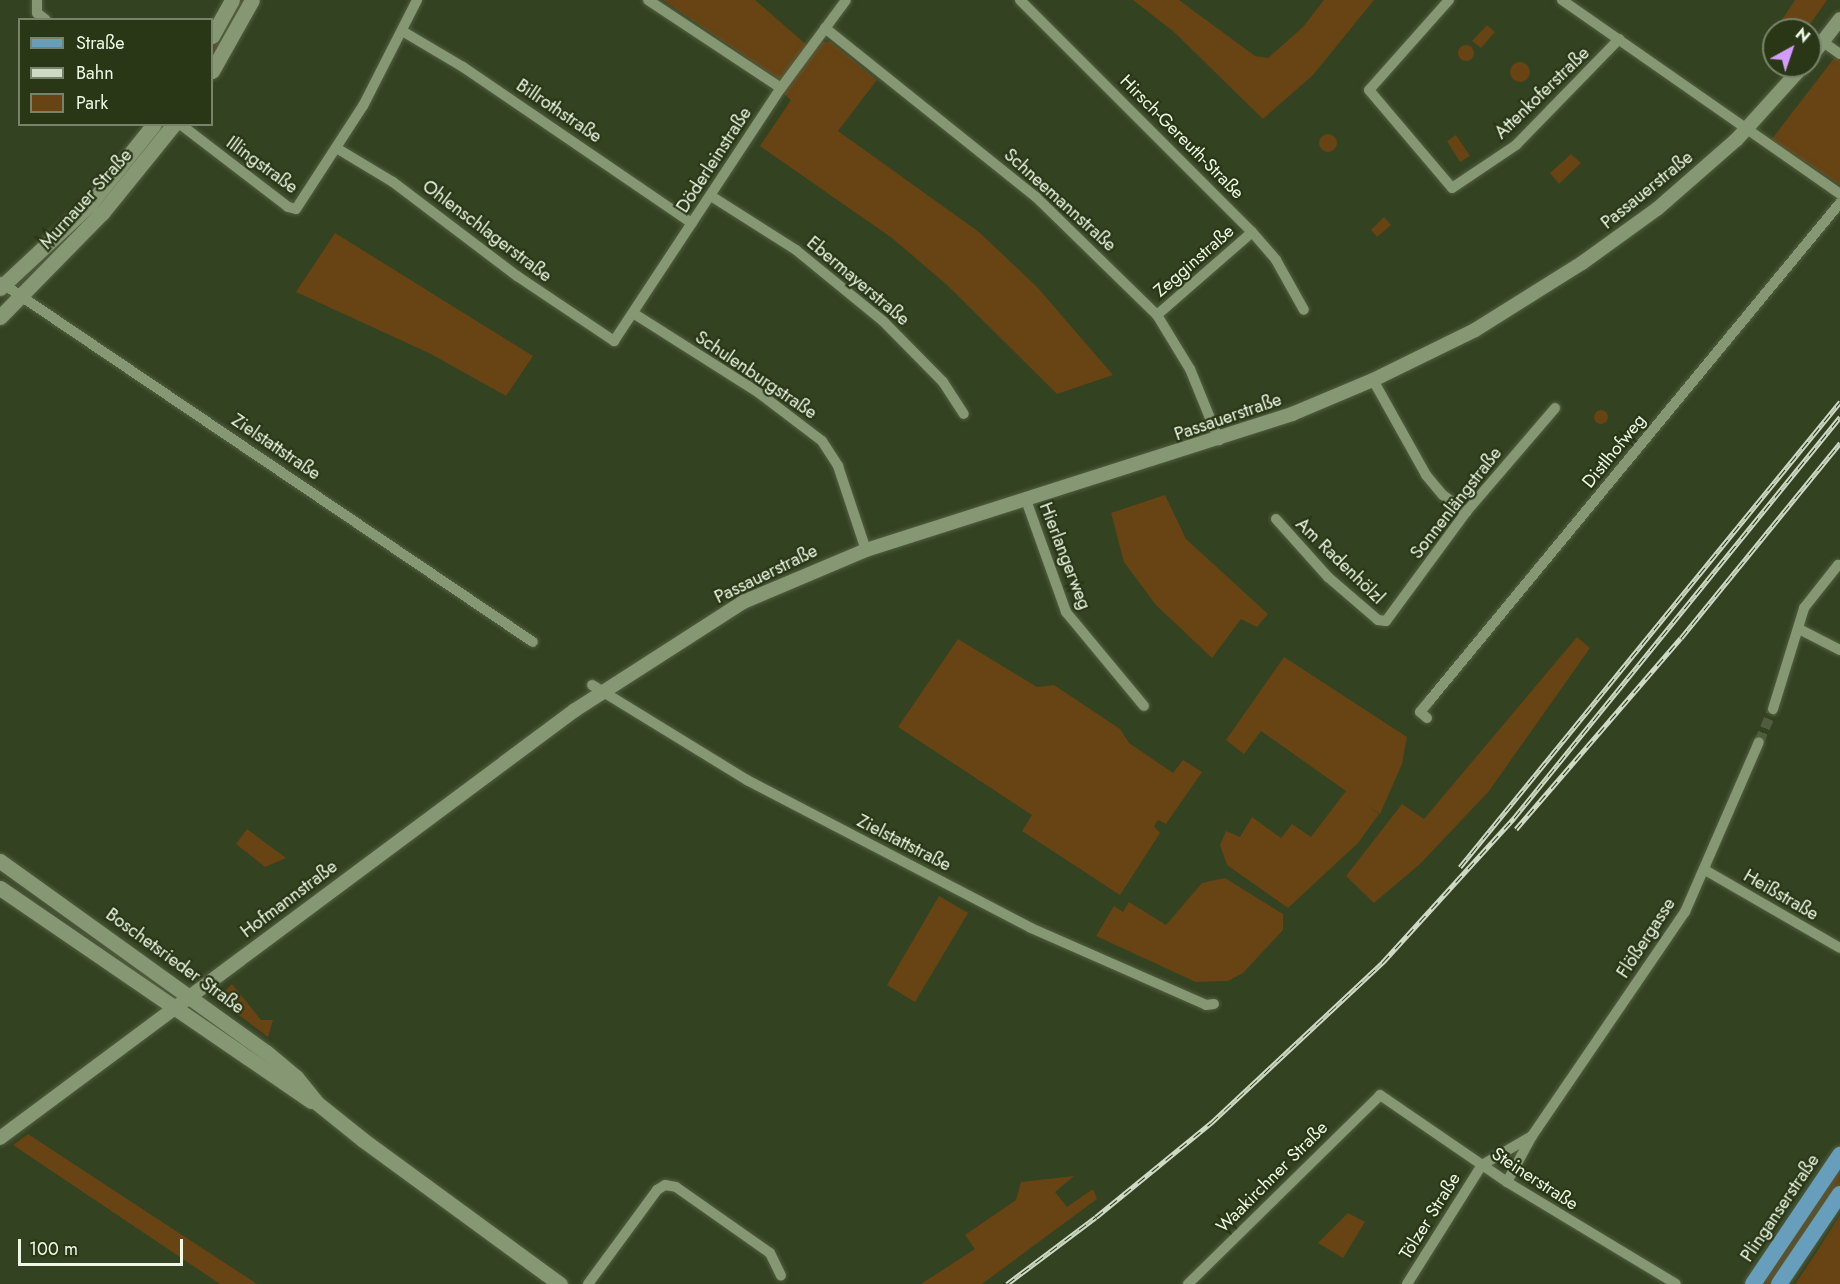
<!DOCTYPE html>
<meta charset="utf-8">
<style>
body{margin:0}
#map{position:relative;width:1840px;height:1284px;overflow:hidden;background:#334221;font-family:Jost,sans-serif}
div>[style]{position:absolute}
.green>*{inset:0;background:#684313}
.round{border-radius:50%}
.minor-tunnel>*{height:10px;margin-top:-5px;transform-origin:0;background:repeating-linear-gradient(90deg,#4f5d3e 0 10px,transparent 0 15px)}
.roads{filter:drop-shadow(0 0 2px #525e41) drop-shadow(0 0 2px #525e41)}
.minor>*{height:10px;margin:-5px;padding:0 5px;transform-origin:5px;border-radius:5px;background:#869773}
.tertiary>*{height:14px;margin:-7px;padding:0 7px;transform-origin:7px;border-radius:7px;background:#869773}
.secondary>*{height:15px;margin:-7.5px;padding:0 7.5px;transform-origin:7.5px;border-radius:7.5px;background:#869773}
.primary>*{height:16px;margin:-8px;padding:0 8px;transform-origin:8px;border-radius:8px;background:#669ebc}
.rail>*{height:5px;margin-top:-2.5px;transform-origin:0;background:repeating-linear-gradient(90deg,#293717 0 9px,#cfdac4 0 18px);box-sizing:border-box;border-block:2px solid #cfdac4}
span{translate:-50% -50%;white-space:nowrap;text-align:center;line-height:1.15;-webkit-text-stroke:4.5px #293717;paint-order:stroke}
.street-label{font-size:18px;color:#eef8e4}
.legend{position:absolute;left:18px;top:18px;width:195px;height:108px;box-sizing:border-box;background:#293717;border:2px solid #788469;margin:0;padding:8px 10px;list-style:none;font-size:18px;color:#eef8e4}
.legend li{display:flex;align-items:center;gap:12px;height:30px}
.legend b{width:30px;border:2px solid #788469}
.north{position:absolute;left:1762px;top:18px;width:60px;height:60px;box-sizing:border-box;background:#293717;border:2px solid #788469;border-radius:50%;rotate:40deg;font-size:16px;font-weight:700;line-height:24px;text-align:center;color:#eef8e4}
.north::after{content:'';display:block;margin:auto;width:21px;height:27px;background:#d29dfd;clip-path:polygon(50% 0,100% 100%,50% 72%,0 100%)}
.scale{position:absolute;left:18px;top:1239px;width:165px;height:27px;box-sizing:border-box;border:3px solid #eef8e4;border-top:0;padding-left:8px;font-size:18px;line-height:21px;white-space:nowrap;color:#eef8e4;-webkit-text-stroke:4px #293717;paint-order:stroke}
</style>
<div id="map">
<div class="green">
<div style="clip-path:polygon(239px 0,246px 0,212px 60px,212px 48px)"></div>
<div style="clip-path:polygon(663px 0,755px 0,809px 47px,784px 78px,778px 79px)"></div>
<div style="clip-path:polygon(1133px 0,1179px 0,1255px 56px,1268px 58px,1303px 27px,1324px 0,1374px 0,1313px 75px,1263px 119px,1174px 32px)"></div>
<div style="clip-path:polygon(1795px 0,1827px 0,1806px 30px,1775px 30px)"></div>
<div style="clip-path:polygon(1487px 25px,1495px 32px,1481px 48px,1472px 41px)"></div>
<div style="clip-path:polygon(830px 41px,877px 80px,838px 131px,979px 232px,1038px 288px,1113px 375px,1057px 394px,947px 285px,892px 238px,760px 146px,791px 100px,783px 93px,821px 43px)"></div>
<div class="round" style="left:1458px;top:45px;width:16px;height:16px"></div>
<div style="clip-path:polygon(1835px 57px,1840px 61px,1840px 185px,1771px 140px)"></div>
<div class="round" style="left:1510px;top:62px;width:20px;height:20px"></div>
<div class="round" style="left:1319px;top:134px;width:18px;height:18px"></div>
<div style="clip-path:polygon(1456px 135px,1470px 156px,1460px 162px,1447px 141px)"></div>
<div style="clip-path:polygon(1571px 154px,1581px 163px,1559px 184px,1550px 173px)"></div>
<div style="clip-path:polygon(1384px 217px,1391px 225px,1377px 237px,1371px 230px)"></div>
<div style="clip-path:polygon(335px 233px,533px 356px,506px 396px,431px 354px,296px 292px)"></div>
<div class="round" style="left:1594px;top:410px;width:14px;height:14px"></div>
<div style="clip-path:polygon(1165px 495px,1186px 539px,1268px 614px,1257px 627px,1241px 619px,1212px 658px,1156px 605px,1124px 562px,1111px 513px)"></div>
<div style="clip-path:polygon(1577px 637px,1590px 648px,1489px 791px,1420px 864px,1374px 903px,1346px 876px,1402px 804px,1424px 819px)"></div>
<div style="clip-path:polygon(958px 639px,1037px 687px,1054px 685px,1120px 729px,1129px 743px,1173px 773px,1183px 760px,1202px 772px,1166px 824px,1158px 820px,1154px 826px,1160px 833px,1120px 895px,1022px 831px,1032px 815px,898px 727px)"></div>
<div style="clip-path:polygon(1284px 657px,1407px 737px,1402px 764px,1380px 814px,1366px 805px,1379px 814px,1358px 843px,1288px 908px,1227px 865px,1220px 845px,1226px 831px,1240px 837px,1252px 817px,1281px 838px,1292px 824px,1311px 837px,1346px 791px,1261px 731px,1244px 754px,1226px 740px)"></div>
<div style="clip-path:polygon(247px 829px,286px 858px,265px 867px,236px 844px)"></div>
<div style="clip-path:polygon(1225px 878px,1283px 914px,1283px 930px,1243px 973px,1228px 981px,1196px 982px,1096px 936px,1114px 906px,1123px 912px,1129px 902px,1166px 925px,1202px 883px)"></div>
<div style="clip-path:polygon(939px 896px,968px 913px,915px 1002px,887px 985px)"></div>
<div style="clip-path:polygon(232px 984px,261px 1020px,273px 1020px,268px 1037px,227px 1006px,225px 991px)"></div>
<div style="clip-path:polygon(28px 1134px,92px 1176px,257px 1284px,220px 1284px,13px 1145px)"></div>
<div style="clip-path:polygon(1840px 1164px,1840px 1183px,1771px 1284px,1758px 1284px)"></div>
<div style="clip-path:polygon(1074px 1176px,1055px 1192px,1067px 1207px,1093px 1189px,1097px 1199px,982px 1284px,921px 1284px,975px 1249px,965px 1235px,1016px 1200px,1021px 1182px)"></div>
<div style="clip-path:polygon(1348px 1213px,1365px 1222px,1343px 1258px,1318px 1243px)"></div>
<div style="clip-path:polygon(1840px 1215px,1840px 1284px,1795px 1284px,1814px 1256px)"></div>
</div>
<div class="minor-tunnel">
<div style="left:1759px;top:742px;width:36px;rotate:-67deg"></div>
</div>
<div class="roads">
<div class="minor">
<div style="left:37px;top:0;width:13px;rotate:90deg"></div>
<div style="left:37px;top:13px;width:11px;rotate:38deg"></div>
<div style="left:648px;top:0;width:159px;rotate:33.5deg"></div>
<div style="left:1020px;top:0;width:328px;rotate:45deg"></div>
<div style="left:1252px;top:232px;width:37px;rotate:49deg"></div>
<div style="left:1276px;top:260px;width:57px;rotate:60.8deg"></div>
<div style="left:1449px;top:0;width:120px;rotate:131.6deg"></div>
<div style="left:1369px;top:90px;width:128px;rotate:49.7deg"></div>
<div style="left:1452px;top:188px;width:77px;rotate:-33.9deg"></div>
<div style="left:1516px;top:145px;width:148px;rotate:-45.8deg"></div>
<div style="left:1562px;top:0;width:339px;rotate:34.9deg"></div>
<div style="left:825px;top:28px;width:270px;rotate:38.7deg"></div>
<div style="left:1036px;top:197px;width:169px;rotate:44.3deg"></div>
<div style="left:1157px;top:315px;width:63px;rotate:58.6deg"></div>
<div style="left:1190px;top:369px;width:77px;rotate:67.8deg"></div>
<div style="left:404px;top:32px;width:69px;rotate:30.7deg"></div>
<div style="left:463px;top:67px;width:277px;rotate:34.3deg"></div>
<div style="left:1823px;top:42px;width:21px;rotate:35deg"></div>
<div style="left:180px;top:124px;width:136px;rotate:37.5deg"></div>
<div style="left:288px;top:207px;width:8px;rotate:14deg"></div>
<div style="left:296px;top:209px;width:123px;rotate:-57deg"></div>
<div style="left:363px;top:106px;width:119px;rotate:-63deg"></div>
<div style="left:338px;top:149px;width:64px;rotate:31deg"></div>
<div style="left:393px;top:182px;width:156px;rotate:37.2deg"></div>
<div style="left:517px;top:276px;width:117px;rotate:33.8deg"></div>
<div style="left:614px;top:341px;width:303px;rotate:-56.6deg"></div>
<div style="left:781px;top:88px;width:109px;rotate:-53.5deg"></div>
<div style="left:711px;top:196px;width:101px;rotate:32.4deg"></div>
<div style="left:796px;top:250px;width:112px;rotate:39.2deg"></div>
<div style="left:883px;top:321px;width:86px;rotate:45.5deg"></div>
<div style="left:943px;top:382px;width:38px;rotate:57deg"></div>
<div style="left:0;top:282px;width:643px;rotate:34.04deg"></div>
<div style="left:633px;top:313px;width:149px;rotate:32.4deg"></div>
<div style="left:759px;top:393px;width:79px;rotate:37.3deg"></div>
<div style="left:822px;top:441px;width:30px;rotate:57deg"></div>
<div style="left:838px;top:466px;width:89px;rotate:71.6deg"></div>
<div style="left:1157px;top:315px;width:126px;rotate:-41.1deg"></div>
<div style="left:1373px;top:380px;width:109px;rotate:60.8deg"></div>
<div style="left:1426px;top:475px;width:26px;rotate:50deg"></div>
<div style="left:1443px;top:495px;width:29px;rotate:36deg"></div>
<div style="left:1026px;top:500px;width:119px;rotate:70.3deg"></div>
<div style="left:1066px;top:612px;width:122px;rotate:50.3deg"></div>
<div style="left:1276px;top:519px;width:78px;rotate:48.1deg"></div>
<div style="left:1328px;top:577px;width:66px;rotate:40.7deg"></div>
<div style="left:1378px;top:620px;width:8px;rotate:7deg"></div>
<div style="left:1386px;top:621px;width:135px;rotate:-53.7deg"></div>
<div style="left:1466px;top:512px;width:137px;rotate:-49.4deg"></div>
<div style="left:1799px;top:629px;width:46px;rotate:27.1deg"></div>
<div style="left:592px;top:685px;width:182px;rotate:31.5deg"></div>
<div style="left:747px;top:780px;width:320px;rotate:27.5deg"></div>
<div style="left:1031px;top:928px;width:191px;rotate:23.7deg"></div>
<div style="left:1206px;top:1005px;width:8px;rotate:-7deg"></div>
<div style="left:1773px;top:709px;width:106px;rotate:-72.9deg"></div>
<div style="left:1804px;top:608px;width:55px;rotate:-51.7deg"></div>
<div style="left:1427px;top:718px;width:9px;rotate:-139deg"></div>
<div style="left:1420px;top:712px;width:16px;rotate:-50deg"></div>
<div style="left:1430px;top:700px;width:644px;rotate:-50.48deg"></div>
<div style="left:1705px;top:870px;width:156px;rotate:30deg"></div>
<div style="left:1507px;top:1182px;width:52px;rotate:-61.5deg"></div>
<div style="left:588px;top:1284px;width:117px;rotate:-53.7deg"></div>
<div style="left:657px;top:1190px;width:9px;rotate:-32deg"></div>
<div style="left:665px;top:1185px;width:11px;rotate:10deg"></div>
<div style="left:676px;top:1187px;width:115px;rotate:35.1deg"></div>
<div style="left:770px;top:1253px;width:25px;rotate:64deg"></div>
<div style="left:1188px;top:1284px;width:269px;rotate:-44.5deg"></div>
<div style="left:1380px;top:1095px;width:154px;rotate:34.4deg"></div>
<div style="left:1507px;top:1182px;width:197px;rotate:31.1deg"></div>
<div style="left:1407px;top:1284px;width:141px;rotate:-57.8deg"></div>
<div style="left:1482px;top:1165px;width:58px;rotate:-30.1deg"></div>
<div style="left:1532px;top:1136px;width:271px;rotate:-55.7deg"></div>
<div style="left:1685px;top:912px;width:185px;rotate:-66.5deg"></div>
</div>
<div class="tertiary">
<div style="left:1810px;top:58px;width:49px;rotate:-52.4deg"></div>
<div style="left:0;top:1138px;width:717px;rotate:-36.66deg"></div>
<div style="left:575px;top:710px;width:200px;rotate:-32.7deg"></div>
<div style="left:743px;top:602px;width:134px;rotate:-22.9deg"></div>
<div style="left:866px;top:550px;width:447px;rotate:-17.7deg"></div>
<div style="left:1292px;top:414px;width:88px;rotate:-22.8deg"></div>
<div style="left:1373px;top:380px;width:114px;rotate:-26.1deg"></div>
<div style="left:1475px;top:330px;width:126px;rotate:-32.1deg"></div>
<div style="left:1582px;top:263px;width:92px;rotate:-35.8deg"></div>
<div style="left:1657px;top:209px;width:106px;rotate:-41.2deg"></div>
<div style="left:1737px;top:139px;width:98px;rotate:-47.9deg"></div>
</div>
<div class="secondary">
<div style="left:212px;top:36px;width:41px;rotate:-60.9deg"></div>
<div style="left:212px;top:71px;width:81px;rotate:-60.6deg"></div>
<div style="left:0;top:288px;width:123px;rotate:-43deg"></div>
<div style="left:90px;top:204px;width:102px;rotate:-51.3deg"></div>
<div style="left:0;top:317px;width:146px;rotate:-45.6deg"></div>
<div style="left:102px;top:213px;width:114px;rotate:-51deg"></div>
<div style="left:0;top:861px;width:327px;rotate:35.7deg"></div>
<div style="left:266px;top:1052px;width:39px;rotate:40deg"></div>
<div style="left:296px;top:1077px;width:33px;rotate:51deg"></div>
<div style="left:317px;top:1103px;width:59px;rotate:38.8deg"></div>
<div style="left:363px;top:1140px;width:244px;rotate:36.2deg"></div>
<div style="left:0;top:888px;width:377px;rotate:34.4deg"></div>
</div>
<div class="primary">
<div style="left:1753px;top:1284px;width:156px;rotate:-56deg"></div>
<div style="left:1779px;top:1284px;width:109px;rotate:-55.9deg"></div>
</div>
</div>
<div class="rail">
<div style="left:1516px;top:829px;width:252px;rotate:-49.2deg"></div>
<div style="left:1681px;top:638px;width:252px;rotate:-50.8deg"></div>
<div style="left:1460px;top:867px;width:601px;rotate:-50.74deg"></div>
<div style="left:1007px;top:1284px;width:111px;rotate:-37deg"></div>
<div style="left:1096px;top:1217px;width:149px;rotate:-39.3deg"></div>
<div style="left:1211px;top:1123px;width:236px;rotate:-43.1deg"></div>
<div style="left:1383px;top:962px;width:195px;rotate:-47.7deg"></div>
<div style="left:1514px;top:818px;width:517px;rotate:-50.89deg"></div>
</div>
<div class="street-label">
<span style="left:1542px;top:93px;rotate:-44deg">Attenkoferstraße</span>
<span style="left:559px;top:111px;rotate:34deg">Billrothstraße</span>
<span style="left:1182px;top:137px;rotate:45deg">Hirsch-Gereuth-Straße</span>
<span style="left:714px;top:160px;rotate:-57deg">Döderleinstraße</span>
<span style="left:262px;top:165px;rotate:36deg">Illingstraße</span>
<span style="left:1647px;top:190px;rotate:-39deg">Passauerstraße</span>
<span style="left:86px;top:199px;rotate:-48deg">Murnauer Straße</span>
<span style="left:1060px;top:200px;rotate:42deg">Schneemannstraße</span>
<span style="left:487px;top:231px;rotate:37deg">Ohlenschlagerstraße</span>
<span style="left:1194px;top:261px;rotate:-41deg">Zegginstraße</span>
<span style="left:858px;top:281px;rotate:40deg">Ebermayerstraße</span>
<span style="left:756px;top:375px;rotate:34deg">Schulenburgstraße</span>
<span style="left:1228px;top:417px;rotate:-19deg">Passauerstraße</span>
<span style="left:276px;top:447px;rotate:34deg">Zielstattstraße</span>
<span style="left:1614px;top:451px;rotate:-51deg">Distlhofweg</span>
<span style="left:1456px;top:503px;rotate:-52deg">Sonnenlängstraße</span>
<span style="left:1065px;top:556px;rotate:69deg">Hierlangerweg</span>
<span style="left:1340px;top:561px;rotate:44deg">Am Radenhölzl</span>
<span style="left:766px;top:574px;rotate:-26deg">Passauerstraße</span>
<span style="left:904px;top:843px;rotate:27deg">Zielstattstraße</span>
<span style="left:1781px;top:895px;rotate:30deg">Heißstraße</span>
<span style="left:289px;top:899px;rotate:-37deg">Hofmannstraße</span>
<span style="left:1646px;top:938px;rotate:-57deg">Flößergasse</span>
<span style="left:175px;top:961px;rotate:36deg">Boschetsrieder Straße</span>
<span style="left:1272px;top:1177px;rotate:-45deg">Waakirchner Straße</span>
<span style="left:1535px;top:1179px;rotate:33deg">Steinerstraße</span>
<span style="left:1780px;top:1208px;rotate:-56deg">Plinganserstraße</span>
<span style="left:1430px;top:1216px;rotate:-58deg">Tölzer Straße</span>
</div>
<ul class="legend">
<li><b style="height:8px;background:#669ebc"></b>Straße</li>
<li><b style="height:8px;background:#cfdac4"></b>Bahn</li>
<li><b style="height:16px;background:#684313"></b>Park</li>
</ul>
<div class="north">N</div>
<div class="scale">100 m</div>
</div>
